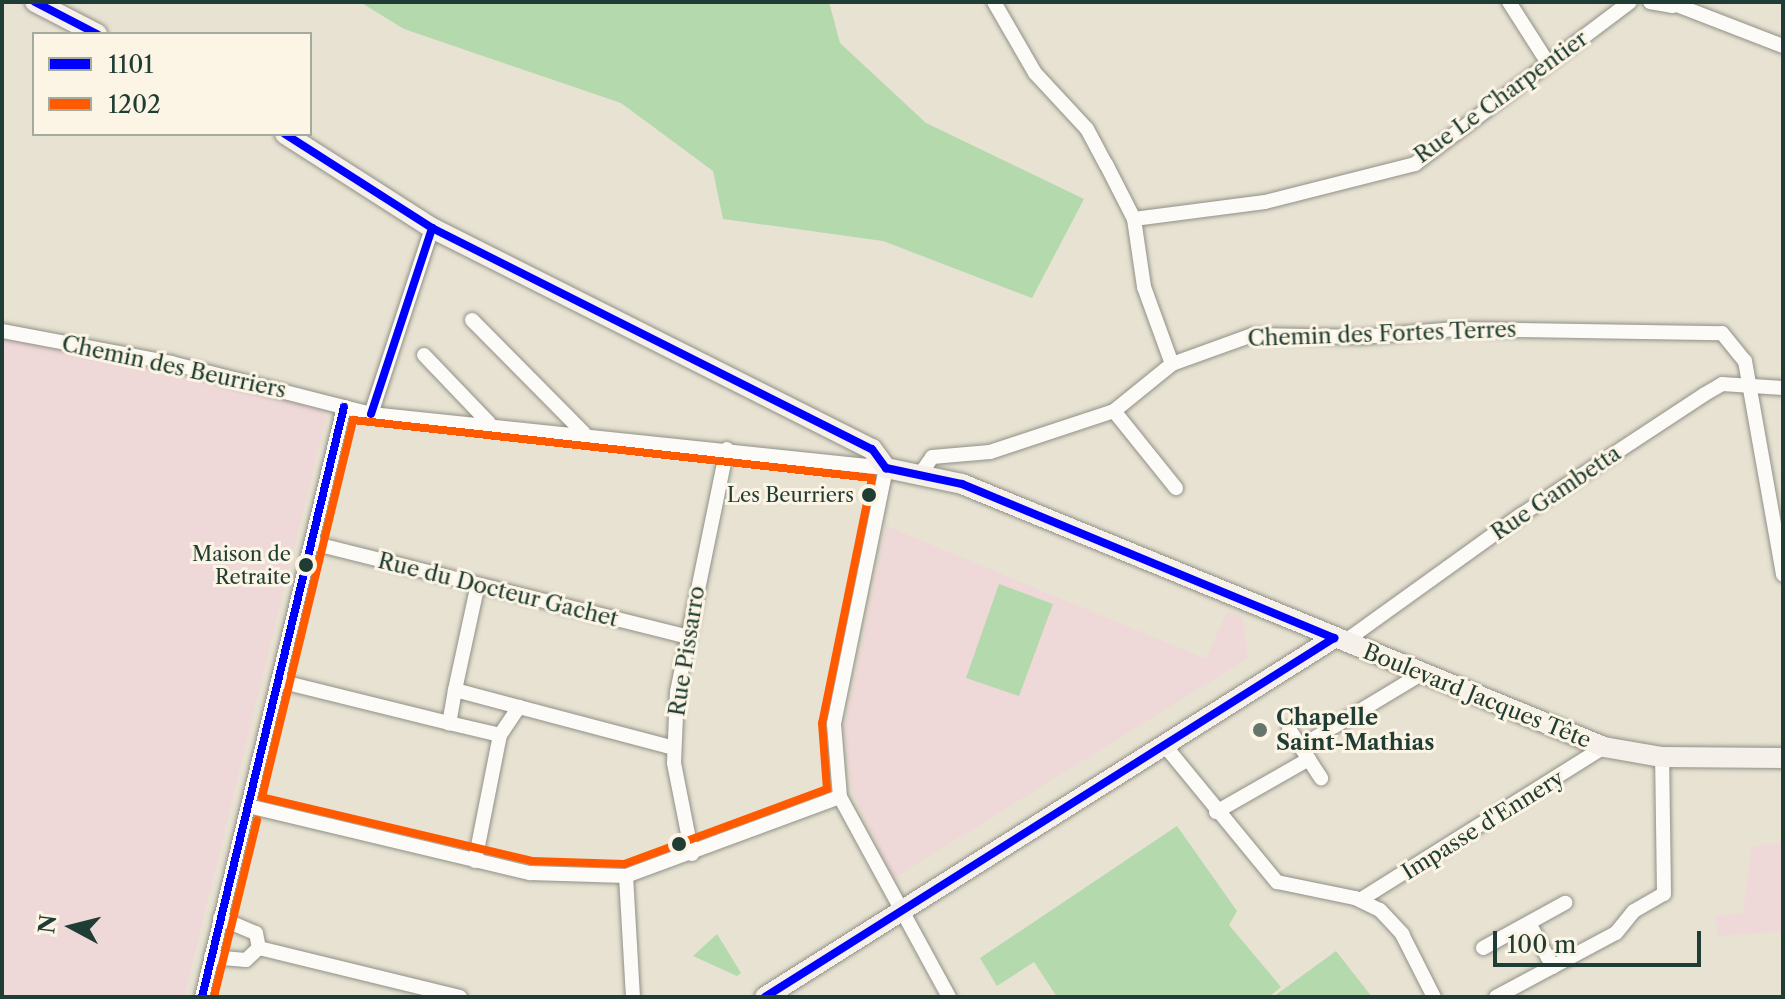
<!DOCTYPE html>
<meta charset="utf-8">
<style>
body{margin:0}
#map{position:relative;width:1785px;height:999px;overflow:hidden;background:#e8e2d2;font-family:"Libre Caslon Text",serif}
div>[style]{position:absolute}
.built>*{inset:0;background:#efd8d8}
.green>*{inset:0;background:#b3d9ad}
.roads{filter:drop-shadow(0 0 2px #8f9187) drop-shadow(0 0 2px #8f9187)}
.street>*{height:14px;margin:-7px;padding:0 7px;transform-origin:7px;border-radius:7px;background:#fcfbf8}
.secondary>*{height:20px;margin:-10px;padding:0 10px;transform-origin:10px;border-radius:10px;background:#f5f0ea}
.bus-1>*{height:8px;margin:-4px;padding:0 4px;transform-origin:4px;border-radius:4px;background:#00f}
.bus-2>*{height:8px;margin:-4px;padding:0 4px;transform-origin:4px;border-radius:4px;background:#ff5a00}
.dots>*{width:22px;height:22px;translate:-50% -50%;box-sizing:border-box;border:4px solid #fcf5e5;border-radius:50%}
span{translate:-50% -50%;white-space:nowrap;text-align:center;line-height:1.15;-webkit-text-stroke:6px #fcf5e5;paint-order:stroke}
.bus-label{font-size:20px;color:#1f3d34}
.right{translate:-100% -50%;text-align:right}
.street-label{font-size:22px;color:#1f3d34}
.poi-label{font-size:22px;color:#1f3d34;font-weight:700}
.left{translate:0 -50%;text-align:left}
.frame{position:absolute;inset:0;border:4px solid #1f3d34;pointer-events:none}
.legend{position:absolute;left:32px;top:32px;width:280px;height:104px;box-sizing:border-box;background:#fcf5e5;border:2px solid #a4ab9e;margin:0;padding:10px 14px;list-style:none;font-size:24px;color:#1f3d34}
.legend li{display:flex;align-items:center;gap:16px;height:40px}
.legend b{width:40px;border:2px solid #a4ab9e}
.north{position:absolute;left:32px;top:887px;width:80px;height:80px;-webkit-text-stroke:6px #fcf5e5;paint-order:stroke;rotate:277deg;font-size:22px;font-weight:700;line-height:32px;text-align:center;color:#1f3d34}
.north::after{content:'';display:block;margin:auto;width:28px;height:36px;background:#1f3d34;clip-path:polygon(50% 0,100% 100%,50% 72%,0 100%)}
.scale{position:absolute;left:1493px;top:931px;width:208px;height:36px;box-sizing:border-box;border:4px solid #1f3d34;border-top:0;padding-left:10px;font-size:24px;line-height:28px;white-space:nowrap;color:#1f3d34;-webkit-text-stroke:6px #fcf5e5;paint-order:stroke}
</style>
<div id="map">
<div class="built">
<div style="clip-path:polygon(2px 339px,79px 351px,320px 408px,326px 418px,184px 997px,2px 997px)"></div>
<div style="clip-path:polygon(886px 526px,1206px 659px,1227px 611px,1243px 617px,1248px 658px,894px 878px,852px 792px,844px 731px)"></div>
<div style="clip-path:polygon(1783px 843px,1783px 931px,1717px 936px,1716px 916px,1743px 913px,1752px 846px)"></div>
</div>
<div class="green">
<div style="clip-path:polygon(360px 2px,829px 2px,840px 43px,926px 123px,1084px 199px,1032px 298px,883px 241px,723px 219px,713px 171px,621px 103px,404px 29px)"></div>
<div style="clip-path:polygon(999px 584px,1053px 604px,1019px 696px,966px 678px)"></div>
<div style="clip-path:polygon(1177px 826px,1237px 911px,1229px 925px,1281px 987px,1269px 997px,1057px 997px,1034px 962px,997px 986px,980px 958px)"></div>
<div style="clip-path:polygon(717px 934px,741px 973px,737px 976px,693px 956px)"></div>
<div style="clip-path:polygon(1336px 951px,1372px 997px,1273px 997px)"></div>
</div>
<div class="roads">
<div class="street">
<div style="left:994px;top:2px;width:82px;rotate:60deg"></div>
<div style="left:1035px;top:73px;width:76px;rotate:47.1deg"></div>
<div style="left:1087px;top:129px;width:40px;rotate:62deg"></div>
<div style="left:1106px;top:164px;width:62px;rotate:63deg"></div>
<div style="left:1134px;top:219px;width:69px;rotate:81.6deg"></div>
<div style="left:1144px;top:287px;width:82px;rotate:70deg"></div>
<div style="left:1509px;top:2px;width:72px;rotate:57.4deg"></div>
<div style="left:1650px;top:2px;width:23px;rotate:10deg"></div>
<div style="left:1669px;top:2px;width:122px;rotate:21.1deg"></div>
<div style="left:1134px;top:219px;width:132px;rotate:-7.4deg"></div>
<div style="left:1265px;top:202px;width:155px;rotate:-14.2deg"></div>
<div style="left:1415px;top:164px;width:269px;rotate:-37deg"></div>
<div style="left:472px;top:320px;width:159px;rotate:45.3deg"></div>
<div style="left:2px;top:331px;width:172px;rotate:10.7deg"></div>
<div style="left:171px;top:363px;width:206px;rotate:14.3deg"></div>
<div style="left:371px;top:414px;width:518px;rotate:5.99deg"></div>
<div style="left:886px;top:468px;width:261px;rotate:101.5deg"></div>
<div style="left:834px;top:724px;width:73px;rotate:85.3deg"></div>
<div style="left:840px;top:797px;width:228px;rotate:61.4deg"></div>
<div style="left:424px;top:355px;width:94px;rotate:46.3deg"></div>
<div style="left:1114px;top:411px;width:99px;rotate:51.2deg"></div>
<div style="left:371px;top:414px;width:196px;rotate:-71.8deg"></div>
<div style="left:921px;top:473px;width:19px;rotate:-55deg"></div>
<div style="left:932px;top:457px;width:58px;rotate:-4.9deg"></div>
<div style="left:990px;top:452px;width:131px;rotate:-18.3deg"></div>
<div style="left:1114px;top:411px;width:75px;rotate:-39deg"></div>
<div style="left:1172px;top:364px;width:85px;rotate:-19.9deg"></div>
<div style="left:1252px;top:335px;width:110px;rotate:1deg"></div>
<div style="left:1362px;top:337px;width:94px;rotate:-4.9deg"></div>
<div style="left:1456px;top:329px;width:266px;rotate:0.9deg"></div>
<div style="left:1722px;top:333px;width:36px;rotate:51deg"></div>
<div style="left:1745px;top:361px;width:217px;rotate:79.9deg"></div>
<div style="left:312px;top:543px;width:385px;rotate:14deg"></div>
<div style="left:1344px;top:642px;width:218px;rotate:-35.7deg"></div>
<div style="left:1521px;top:515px;width:220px;rotate:-33.3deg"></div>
<div style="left:1705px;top:394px;width:20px;rotate:-30deg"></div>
<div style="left:1722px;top:384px;width:61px;rotate:3.8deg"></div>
<div style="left:279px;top:681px;width:175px;rotate:13.9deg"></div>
<div style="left:449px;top:723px;width:52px;rotate:13.2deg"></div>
<div style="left:500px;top:735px;width:34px;rotate:-56deg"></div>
<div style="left:519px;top:707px;width:66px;rotate:-165.1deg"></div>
<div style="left:455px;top:690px;width:34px;rotate:100deg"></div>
<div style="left:455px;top:690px;width:104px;rotate:-77.8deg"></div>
<div style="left:519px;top:707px;width:160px;rotate:14.8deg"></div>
<div style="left:1289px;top:729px;width:59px;rotate:56.9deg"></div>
<div style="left:1166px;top:747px;width:175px;rotate:50.6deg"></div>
<div style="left:1277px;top:882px;width:80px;rotate:11.6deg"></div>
<div style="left:1355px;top:898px;width:28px;rotate:26deg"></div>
<div style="left:1380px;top:910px;width:33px;rotate:47deg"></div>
<div style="left:1402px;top:934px;width:71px;rotate:63.1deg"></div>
<div style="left:1300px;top:747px;width:141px;rotate:-31.1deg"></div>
<div style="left:248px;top:806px;width:290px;rotate:13.4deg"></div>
<div style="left:530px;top:873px;width:96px;rotate:1.8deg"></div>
<div style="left:626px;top:876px;width:228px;rotate:-20.3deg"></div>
<div style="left:1216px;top:812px;width:107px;rotate:-29.7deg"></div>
<div style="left:692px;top:854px;width:93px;rotate:-101.2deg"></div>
<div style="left:674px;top:763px;width:71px;rotate:-87.6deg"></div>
<div style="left:677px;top:692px;width:248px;rotate:-78.4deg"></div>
<div style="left:475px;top:861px;width:128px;rotate:-78.8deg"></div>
<div style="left:626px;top:876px;width:121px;rotate:86.7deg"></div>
<div style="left:1360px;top:900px;width:288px;rotate:-32.1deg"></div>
<div style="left:220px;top:918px;width:39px;rotate:23deg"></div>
<div style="left:256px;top:933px;width:15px;rotate:79deg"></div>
<div style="left:1529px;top:923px;width:50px;rotate:61.4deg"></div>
<div style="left:259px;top:948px;width:207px;rotate:13.7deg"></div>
<div style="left:1483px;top:948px;width:94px;rotate:-28.8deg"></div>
<div style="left:211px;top:957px;width:35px;rotate:5deg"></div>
<div style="left:246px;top:960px;width:18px;rotate:-43deg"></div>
<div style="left:202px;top:997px;width:607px;rotate:-76.47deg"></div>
<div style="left:1496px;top:997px;width:136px;rotate:-28.1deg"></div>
<div style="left:1616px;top:933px;width:28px;rotate:-51deg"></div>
<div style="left:1634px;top:911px;width:34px;rotate:-30deg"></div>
<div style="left:1664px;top:894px;width:137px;rotate:-90.8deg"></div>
</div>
<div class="secondary">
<div style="left:35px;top:2px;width:70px;rotate:27.3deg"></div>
<div style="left:285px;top:134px;width:174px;rotate:32.6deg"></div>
<div style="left:432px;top:228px;width:492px;rotate:26.7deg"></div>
<div style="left:872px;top:449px;width:24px;rotate:54deg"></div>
<div style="left:886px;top:468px;width:78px;rotate:11.9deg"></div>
<div style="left:962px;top:484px;width:694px;rotate:22.28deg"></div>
<div style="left:1604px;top:747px;width:59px;rotate:9.8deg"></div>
<div style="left:1662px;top:757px;width:121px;rotate:0.5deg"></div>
<div style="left:765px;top:997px;width:673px;rotate:-32.25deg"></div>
</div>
</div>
<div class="bus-1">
<div style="left:35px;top:2px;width:70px;rotate:27.3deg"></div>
<div style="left:285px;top:134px;width:174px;rotate:32.6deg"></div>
<div style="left:432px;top:228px;width:492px;rotate:26.7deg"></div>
<div style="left:872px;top:449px;width:24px;rotate:54deg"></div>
<div style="left:886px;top:468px;width:78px;rotate:11.9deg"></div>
<div style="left:962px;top:484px;width:403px;rotate:22.5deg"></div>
<div style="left:371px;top:414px;width:196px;rotate:-71.8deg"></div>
<div style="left:202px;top:997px;width:607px;rotate:-76.47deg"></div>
<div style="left:765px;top:997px;width:673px;rotate:-32.25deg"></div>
</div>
<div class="bus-2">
<div style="left:353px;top:420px;width:522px;rotate:6.38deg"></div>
<div style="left:872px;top:478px;width:250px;rotate:101.5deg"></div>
<div style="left:822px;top:723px;width:66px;rotate:85.7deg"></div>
<div style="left:827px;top:789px;width:216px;rotate:159.7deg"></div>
<div style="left:624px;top:864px;width:92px;rotate:-178.1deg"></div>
<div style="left:532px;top:861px;width:277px;rotate:-166.7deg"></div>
<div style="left:262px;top:797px;width:388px;rotate:-76.4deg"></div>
<div style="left:214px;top:997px;width:182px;rotate:-76.3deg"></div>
</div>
<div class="dots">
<div style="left:869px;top:495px;background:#1f3d34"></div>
<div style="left:306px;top:565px;background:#1f3d34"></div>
<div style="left:1260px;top:730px;background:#65776b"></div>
<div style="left:679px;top:844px;background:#1f3d34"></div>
</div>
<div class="bus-label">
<span class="right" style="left:854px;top:495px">Les Beurriers</span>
<span class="right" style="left:291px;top:566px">Maison de<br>Retraite</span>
</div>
<div class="street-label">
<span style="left:1501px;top:97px;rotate:-36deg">Rue Le Charpentier</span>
<span style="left:1382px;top:334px;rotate:-2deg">Chemin des Fortes Terres</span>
<span style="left:174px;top:367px;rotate:12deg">Chemin des Beurriers</span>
<span style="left:1556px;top:493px;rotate:-34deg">Rue Gambetta</span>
<span style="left:498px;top:590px;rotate:14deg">Rue du Docteur Gachet</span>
<span style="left:687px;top:651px;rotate:-81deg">Rue Pissarro</span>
<span style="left:1477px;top:696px;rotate:22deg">Boulevard Jacques Tête</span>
<span style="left:1483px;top:825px;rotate:-32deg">Impasse d'Ennery</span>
</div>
<div class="poi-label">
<span class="left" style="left:1276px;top:730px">Chapelle<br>Saint-Mathias</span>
</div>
<div class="frame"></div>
<ul class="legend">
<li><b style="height:10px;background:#00f"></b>1101</li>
<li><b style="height:10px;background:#ff5a00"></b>1202</li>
</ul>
<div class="north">N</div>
<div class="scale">100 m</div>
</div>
